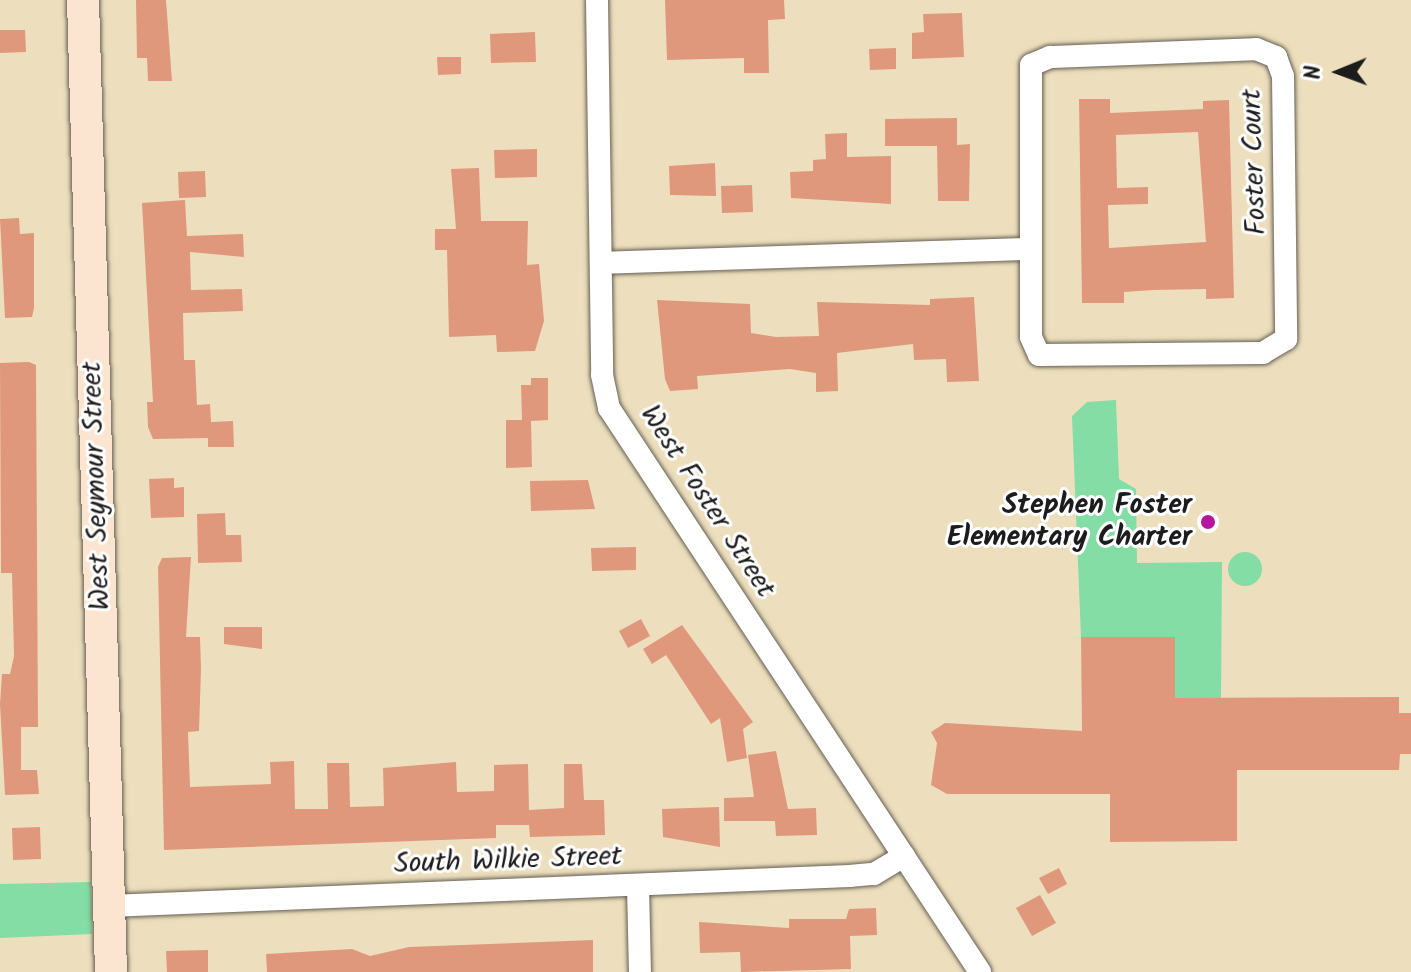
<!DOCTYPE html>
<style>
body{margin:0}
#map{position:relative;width:1411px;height:972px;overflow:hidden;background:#eddfbd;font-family:Kalam,sans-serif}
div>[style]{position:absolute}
.green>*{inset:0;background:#83dda4}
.round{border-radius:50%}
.building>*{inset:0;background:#e0987c}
.roads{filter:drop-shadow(0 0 2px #656054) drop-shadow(0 0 2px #656054)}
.street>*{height:22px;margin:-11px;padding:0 11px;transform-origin:11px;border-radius:11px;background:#fff}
.secondary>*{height:32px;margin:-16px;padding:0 16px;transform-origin:16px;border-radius:16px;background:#fce5d0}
.dots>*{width:22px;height:22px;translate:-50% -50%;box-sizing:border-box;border:4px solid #fff;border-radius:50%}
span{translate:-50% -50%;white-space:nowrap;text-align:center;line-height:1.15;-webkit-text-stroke:6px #fff;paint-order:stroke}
.street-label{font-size:28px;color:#1c1c1c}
.poi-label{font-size:28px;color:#1c1c1c;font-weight:700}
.right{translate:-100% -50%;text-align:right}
.north{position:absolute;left:1299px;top:32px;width:80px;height:80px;-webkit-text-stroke:6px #fff;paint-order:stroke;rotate:269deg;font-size:22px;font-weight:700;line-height:32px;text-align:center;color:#1c1c1c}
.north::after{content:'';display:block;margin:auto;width:28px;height:36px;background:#1c1c1c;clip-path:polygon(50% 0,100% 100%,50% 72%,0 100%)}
</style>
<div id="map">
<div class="green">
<div style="clip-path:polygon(1116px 400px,1119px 479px,1136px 489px,1137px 563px,1222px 562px,1221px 698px,1175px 698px,1175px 637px,1081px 637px,1072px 416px,1087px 402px)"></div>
<div class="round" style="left:1228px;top:552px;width:34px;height:34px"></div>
<div style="clip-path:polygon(91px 882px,92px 934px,0 938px,0 884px)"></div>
</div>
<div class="building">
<div style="clip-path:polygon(136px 0,166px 0,172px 81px,148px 81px,147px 58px,137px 58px)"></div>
<div style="clip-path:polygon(665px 0,784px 0,785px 19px,768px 20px,769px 73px,744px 73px,744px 58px,667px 60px)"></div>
<div style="clip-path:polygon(962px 13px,964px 57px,912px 59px,912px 33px,924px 32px,923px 14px)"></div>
<div style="clip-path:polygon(0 30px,25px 30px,26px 52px,0 53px)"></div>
<div style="clip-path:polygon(535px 32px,536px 62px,491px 63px,490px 34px)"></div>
<div style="clip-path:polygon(896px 48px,896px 69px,870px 70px,869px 49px)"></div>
<div style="clip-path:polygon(437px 57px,461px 57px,461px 74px,438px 75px)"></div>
<div style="clip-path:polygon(evenodd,1079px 99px,1110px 99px,1110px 113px,1203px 109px,1203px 101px,1229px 100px,1234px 298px,1206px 299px,1206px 289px,1153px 290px,1124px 292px,1124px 303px,1082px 303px,1079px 99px,1198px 132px,1206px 242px,1109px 248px,1108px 205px,1148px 204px,1148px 187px,1117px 188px,1116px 135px,1198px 132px)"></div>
<div style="clip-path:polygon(957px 118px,957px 145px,970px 144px,969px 201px,938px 201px,937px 146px,885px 146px,885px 119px)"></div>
<div style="clip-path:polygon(847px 133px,847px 157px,891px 156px,891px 204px,791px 198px,790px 172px,813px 171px,813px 160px,826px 159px,825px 134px)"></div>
<div style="clip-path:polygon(537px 149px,537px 177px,495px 178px,494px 150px)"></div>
<div style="clip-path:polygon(715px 163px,716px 196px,670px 195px,669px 166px)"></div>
<div style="clip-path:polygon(479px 168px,481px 221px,528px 221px,527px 265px,539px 264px,544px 321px,535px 351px,497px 352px,496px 335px,449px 337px,447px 250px,435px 250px,435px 229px,456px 229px,451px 169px)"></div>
<div style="clip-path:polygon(205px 171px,206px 197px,179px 198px,178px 172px)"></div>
<div style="clip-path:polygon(752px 185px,753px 212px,722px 213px,721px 186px)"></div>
<div style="clip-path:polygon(185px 200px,187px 236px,243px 234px,244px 257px,190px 252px,191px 290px,242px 289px,243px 311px,183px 313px,184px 360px,195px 360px,197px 405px,210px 404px,211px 422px,233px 421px,234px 447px,208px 447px,208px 438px,153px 439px,148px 427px,147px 402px,153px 402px,142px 203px)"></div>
<div style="clip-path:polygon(19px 218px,20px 234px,34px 233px,34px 308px,32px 317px,5px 318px,0 219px)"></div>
<div style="clip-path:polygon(974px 297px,979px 381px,947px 382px,946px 359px,914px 360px,913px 344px,837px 353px,838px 391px,816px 392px,816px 373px,790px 369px,697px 376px,698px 389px,670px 391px,665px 379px,657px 300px,750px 304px,751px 333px,776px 337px,819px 336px,817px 302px,930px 305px,930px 299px)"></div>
<div style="clip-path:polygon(29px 362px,36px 365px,38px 727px,21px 727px,21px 770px,37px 770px,39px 794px,5px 795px,0 704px,2px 674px,10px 674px,14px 656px,12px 573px,1px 573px,0 363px)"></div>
<div style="clip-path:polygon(531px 378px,548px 378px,548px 420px,531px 421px,532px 467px,506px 468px,506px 420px,522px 420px,521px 385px,531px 385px)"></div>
<div style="clip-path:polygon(174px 478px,174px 488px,184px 487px,184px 517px,151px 518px,149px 479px)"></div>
<div style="clip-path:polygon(588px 480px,595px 509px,531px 511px,530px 481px)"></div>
<div style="clip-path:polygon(225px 513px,226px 535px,241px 535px,242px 562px,198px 563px,197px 514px)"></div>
<div style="clip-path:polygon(636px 547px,636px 570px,592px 571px,591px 548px)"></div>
<div style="clip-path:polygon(191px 557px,186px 637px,200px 637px,201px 669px,199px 731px,188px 732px,190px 787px,271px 784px,270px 762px,294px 761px,295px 809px,328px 809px,327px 763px,349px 763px,350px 807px,384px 806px,383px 768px,456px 762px,457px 792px,494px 791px,494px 765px,528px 764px,529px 810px,564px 808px,564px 764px,582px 764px,584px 800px,604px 800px,605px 835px,530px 837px,529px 825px,496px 825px,496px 838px,164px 850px,158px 567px,162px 558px)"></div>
<div style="clip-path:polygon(641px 619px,650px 636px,628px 648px,619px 631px)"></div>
<div style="clip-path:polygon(682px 625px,753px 722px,743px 729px,747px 758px,727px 762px,720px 718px,711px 724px,666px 655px,652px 664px,643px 649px)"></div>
<div style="clip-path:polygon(224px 627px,262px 627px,262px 649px,224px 644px)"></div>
<div style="clip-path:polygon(1081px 637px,1175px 637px,1175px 698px,1399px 697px,1399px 713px,1411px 713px,1411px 754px,1400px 754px,1399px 770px,1237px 770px,1237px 841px,1110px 842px,1110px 794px,947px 794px,931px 785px,937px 743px,931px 732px,945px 723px,1082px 731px)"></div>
<div style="clip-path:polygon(776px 751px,788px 809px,816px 808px,817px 835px,776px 836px,775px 821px,724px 821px,724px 798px,754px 797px,748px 755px)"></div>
<div style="clip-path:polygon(719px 807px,720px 847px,663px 837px,662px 809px)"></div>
<div style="clip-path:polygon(40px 827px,41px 859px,13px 860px,12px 828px)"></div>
<div style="clip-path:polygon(1059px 868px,1067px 884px,1048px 894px,1039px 878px)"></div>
<div style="clip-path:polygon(1040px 895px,1056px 923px,1032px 936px,1016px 908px)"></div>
<div style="clip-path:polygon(876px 908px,877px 935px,850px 936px,851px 969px,741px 972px,740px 952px,700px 953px,699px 922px,789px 928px,789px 919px,846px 919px,849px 909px)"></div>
<div style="clip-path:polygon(593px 940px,593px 972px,267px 972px,266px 954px,352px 949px,370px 956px,409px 947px)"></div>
<div style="clip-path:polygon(208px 950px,208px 972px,167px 972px,166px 951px)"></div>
</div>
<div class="roads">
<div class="street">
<div style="left:597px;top:0;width:375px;rotate:89.2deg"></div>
<div style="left:602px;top:375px;width:34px;rotate:78deg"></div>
<div style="left:609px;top:408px;width:675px;rotate:56.66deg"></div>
<div style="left:1256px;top:49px;width:22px;rotate:22deg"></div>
<div style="left:1276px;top:57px;width:20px;rotate:70deg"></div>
<div style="left:1283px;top:76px;width:263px;rotate:89.3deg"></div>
<div style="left:1286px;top:339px;width:27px;rotate:149deg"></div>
<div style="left:1263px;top:353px;width:224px;rotate:179.5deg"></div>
<div style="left:1039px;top:355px;width:20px;rotate:-114deg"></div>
<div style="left:1031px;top:337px;width:272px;rotate:-90deg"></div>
<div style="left:1031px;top:65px;width:21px;rotate:-23deg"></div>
<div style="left:1050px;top:57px;width:206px;rotate:-2.2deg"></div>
<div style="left:601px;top:263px;width:428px;rotate:-1.9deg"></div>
<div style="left:638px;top:886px;width:86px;rotate:88.7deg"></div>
<div style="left:109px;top:906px;width:741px;rotate:-2.32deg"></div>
<div style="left:849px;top:876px;width:25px;rotate:-5deg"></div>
<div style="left:874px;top:874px;width:35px;rotate:-31deg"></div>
</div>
<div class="secondary">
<div style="left:83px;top:0;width:972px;rotate:88.35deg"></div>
</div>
</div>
<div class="dots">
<div style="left:1208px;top:522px;background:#b5179e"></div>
</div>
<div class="street-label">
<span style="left:1255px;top:162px;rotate:-92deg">Foster Court</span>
<span style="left:97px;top:486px;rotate:-92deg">West Seymour Street</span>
<span style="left:707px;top:502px;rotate:57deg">West Foster Street</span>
<span style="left:508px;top:861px;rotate:-2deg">South Wilkie Street</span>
</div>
<div class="poi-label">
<span class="right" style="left:1192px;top:522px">Stephen Foster<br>Elementary Charter</span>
</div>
<div class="north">N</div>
</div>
